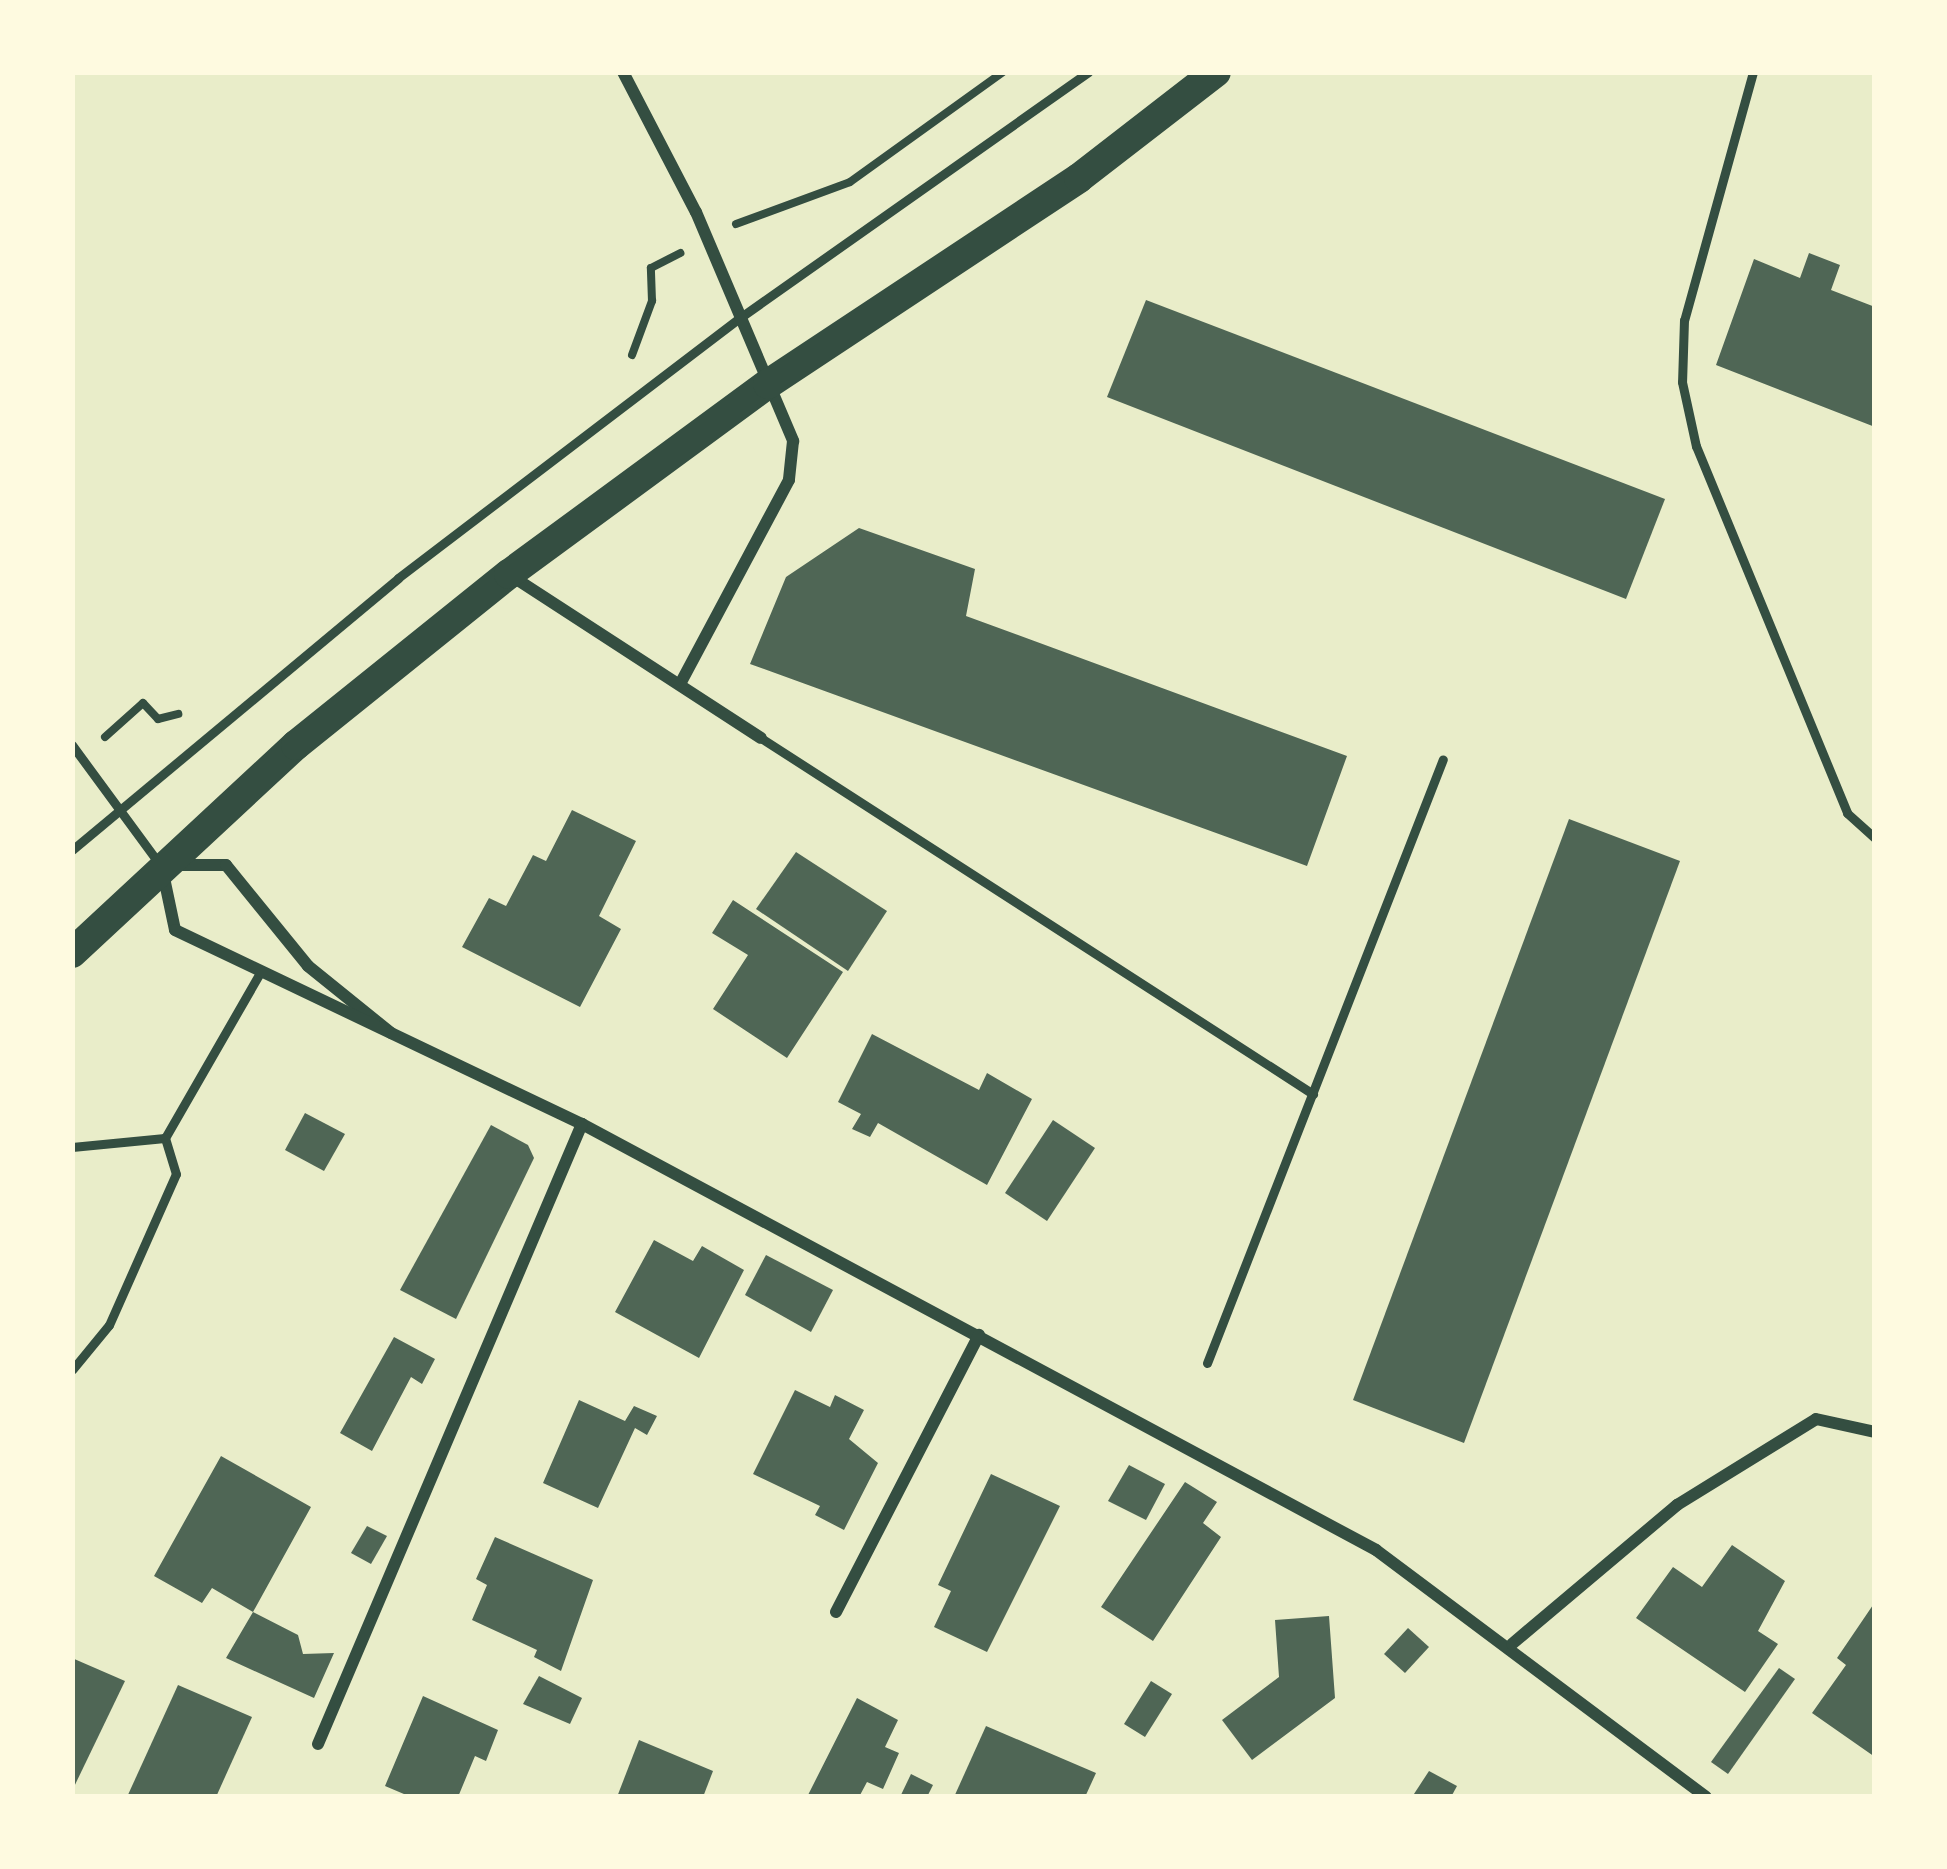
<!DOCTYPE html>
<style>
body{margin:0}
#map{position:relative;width:1947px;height:1869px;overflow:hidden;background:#e9edc9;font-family:Signika,sans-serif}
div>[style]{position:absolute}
.building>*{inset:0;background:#4f6655}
.path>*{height:8px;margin:-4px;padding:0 4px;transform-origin:4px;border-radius:4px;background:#344e41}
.service>*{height:9px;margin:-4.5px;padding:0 4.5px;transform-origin:4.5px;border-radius:4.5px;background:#344e41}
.minor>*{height:12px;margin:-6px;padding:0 6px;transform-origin:6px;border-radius:6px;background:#344e41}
.primary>*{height:30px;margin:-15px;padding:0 15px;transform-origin:15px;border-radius:15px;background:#344e41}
span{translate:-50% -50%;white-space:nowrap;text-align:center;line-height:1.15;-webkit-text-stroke:12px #fefae0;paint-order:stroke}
.frame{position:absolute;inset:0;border:75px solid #fefae0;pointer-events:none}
</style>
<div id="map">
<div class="building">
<div style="clip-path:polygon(1809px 253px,1840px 265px,1831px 290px,1875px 307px,1875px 427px,1716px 365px,1754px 259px,1800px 278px)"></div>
<div style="clip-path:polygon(1146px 300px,1665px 499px,1626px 599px,1107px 397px)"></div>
<div style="clip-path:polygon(859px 528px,975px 569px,966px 616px,1347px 756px,1307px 866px,750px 664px,786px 577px)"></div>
<div style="clip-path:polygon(572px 810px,636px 841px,599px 916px,621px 929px,580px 1007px,462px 947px,489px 898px,506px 906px,533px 855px,546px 861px)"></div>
<div style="clip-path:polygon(1569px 819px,1680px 861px,1464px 1443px,1353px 1400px)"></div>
<div style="clip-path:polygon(796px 852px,887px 911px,848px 971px,756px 909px)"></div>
<div style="clip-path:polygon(733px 900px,843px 972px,787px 1058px,713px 1009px,748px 955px,712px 933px)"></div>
<div style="clip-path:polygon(872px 1034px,979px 1090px,987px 1073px,1032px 1099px,987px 1185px,878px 1123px,870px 1137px,852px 1129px,861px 1114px,838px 1102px)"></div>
<div style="clip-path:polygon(305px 1113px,345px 1134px,324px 1171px,285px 1150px)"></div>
<div style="clip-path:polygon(1053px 1120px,1095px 1148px,1047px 1221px,1005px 1193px)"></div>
<div style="clip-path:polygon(491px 1125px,528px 1145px,534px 1158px,456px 1319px,400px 1290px)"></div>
<div style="clip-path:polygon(654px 1240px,693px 1261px,702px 1246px,744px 1270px,699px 1358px,615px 1312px)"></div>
<div style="clip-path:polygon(766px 1255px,833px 1290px,811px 1332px,745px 1295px)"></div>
<div style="clip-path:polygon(394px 1337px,435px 1359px,422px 1384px,411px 1377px,372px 1451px,340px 1433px)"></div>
<div style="clip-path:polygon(795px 1390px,830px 1407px,835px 1395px,864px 1410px,849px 1439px,878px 1463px,844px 1530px,815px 1515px,820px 1506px,753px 1474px)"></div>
<div style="clip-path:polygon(579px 1400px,625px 1421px,634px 1406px,657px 1416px,647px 1435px,635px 1428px,598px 1508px,543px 1483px)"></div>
<div style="clip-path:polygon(221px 1456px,311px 1507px,253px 1612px,212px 1588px,202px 1603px,154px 1576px)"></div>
<div style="clip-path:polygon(1129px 1465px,1165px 1484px,1146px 1520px,1108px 1501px)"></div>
<div style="clip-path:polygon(991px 1474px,1060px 1506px,987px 1652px,934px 1627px,951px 1591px,938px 1585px)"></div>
<div style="clip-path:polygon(1185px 1482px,1217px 1502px,1203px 1523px,1221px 1537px,1153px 1641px,1101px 1607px)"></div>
<div style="clip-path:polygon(367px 1526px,387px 1536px,371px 1564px,351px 1553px)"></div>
<div style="clip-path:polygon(495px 1537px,593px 1580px,561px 1671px,534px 1657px,537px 1650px,472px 1620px,487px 1585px,476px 1579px)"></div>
<div style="clip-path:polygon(1732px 1545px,1785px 1581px,1758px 1631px,1778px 1644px,1745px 1692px,1636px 1618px,1673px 1567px,1702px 1587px)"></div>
<div style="clip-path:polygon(1875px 1602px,1875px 1757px,1812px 1713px,1846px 1665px,1837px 1658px)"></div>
<div style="clip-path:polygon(253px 1612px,298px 1635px,303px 1654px,334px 1653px,314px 1698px,226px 1658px)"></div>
<div style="clip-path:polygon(1329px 1616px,1335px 1698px,1252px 1760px,1222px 1720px,1279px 1677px,1275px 1620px)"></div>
<div style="clip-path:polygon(1408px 1628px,1429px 1647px,1405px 1673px,1384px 1654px)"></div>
<div style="clip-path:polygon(72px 1658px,125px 1681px,72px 1791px)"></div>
<div style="clip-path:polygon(1779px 1668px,1795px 1679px,1728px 1774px,1711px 1762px)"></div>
<div style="clip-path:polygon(539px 1676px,582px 1698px,570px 1724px,523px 1704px)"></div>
<div style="clip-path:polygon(1151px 1681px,1172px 1694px,1145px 1737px,1124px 1724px)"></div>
<div style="clip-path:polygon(178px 1685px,252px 1717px,216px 1797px,127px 1797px)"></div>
<div style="clip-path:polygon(423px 1696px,498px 1730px,486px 1761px,475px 1756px,458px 1797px,411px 1797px,385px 1786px)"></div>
<div style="clip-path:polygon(857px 1698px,898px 1720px,885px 1747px,899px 1753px,883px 1789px,867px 1782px,859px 1797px,807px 1797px)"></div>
<div style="clip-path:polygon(986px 1726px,1096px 1773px,1085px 1797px,954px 1797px)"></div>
<div style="clip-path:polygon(639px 1740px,713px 1771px,703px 1797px,617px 1797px)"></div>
<div style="clip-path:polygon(1429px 1771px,1457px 1786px,1451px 1797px,1412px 1797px)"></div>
<div style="clip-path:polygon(911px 1774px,933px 1785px,927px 1797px,900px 1797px)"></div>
</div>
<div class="path">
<div style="left:736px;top:224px;width:121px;rotate:-20.2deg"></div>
<div style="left:850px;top:182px;width:188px;rotate:-35.7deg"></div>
<div style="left:632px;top:355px;width:58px;rotate:-69.7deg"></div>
<div style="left:652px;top:301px;width:33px;rotate:-92deg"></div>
<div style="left:651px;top:268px;width:33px;rotate:-27deg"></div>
<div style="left:105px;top:737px;width:51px;rotate:-41.8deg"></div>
<div style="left:143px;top:703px;width:22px;rotate:47deg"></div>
<div style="left:158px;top:719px;width:21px;rotate:-14deg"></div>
</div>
<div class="service">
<div style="left:1753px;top:72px;width:257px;rotate:105.5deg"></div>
<div style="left:1684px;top:320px;width:62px;rotate:91.8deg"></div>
<div style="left:1682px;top:382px;width:66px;rotate:77.7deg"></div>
<div style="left:1696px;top:446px;width:397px;rotate:67.6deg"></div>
<div style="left:1847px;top:813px;width:38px;rotate:42deg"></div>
<div style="left:761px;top:738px;width:657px;rotate:32.82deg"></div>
<div style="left:72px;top:745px;width:150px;rotate:53.7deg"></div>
<div style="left:72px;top:850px;width:425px;rotate:-39.8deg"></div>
<div style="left:398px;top:578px;width:431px;rotate:-37.3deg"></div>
<div style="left:741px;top:317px;width:425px;rotate:-35.2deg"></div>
<div style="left:72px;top:1147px;width:93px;rotate:-5.5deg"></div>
<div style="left:165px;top:1138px;width:190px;rotate:-60.1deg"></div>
<div style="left:1207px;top:1363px;width:648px;rotate:-68.66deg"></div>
<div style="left:72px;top:1370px;width:58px;rotate:-50.6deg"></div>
<div style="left:109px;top:1325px;width:165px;rotate:-66.1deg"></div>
<div style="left:176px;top:1174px;width:38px;rotate:-107deg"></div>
</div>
<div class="minor">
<div style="left:623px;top:72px;width:158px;rotate:62.5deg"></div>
<div style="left:696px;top:212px;width:249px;rotate:67deg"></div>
<div style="left:793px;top:441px;width:39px;rotate:96deg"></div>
<div style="left:789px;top:480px;width:227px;rotate:118.1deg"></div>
<div style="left:510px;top:575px;width:299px;rotate:33deg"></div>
<div style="left:178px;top:865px;width:48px"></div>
<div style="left:226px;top:865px;width:130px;rotate:50.9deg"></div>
<div style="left:308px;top:966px;width:107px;rotate:38.9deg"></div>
<div style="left:163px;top:873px;width:58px;rotate:78.1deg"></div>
<div style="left:175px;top:930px;width:451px;rotate:25.5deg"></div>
<div style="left:582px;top:1124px;width:901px;rotate:28.21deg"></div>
<div style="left:1376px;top:1550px;width:412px;rotate:36.8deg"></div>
<div style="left:836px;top:1612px;width:312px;rotate:-62.7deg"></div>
<div style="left:1512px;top:1644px;width:216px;rotate:-40.1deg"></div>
<div style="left:1677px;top:1505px;width:163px;rotate:-31.7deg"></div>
<div style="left:1816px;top:1419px;width:60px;rotate:12.4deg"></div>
<div style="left:318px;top:1744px;width:674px;rotate:-66.94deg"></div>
</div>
<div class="primary">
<div style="left:72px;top:953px;width:306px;rotate:-42.9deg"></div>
<div style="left:296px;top:745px;width:273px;rotate:-38.8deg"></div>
<div style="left:509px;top:574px;width:321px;rotate:-36.3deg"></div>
<div style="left:768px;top:384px;width:373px;rotate:-33.5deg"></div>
<div style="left:1079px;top:178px;width:173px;rotate:-37.7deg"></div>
</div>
<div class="frame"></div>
</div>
